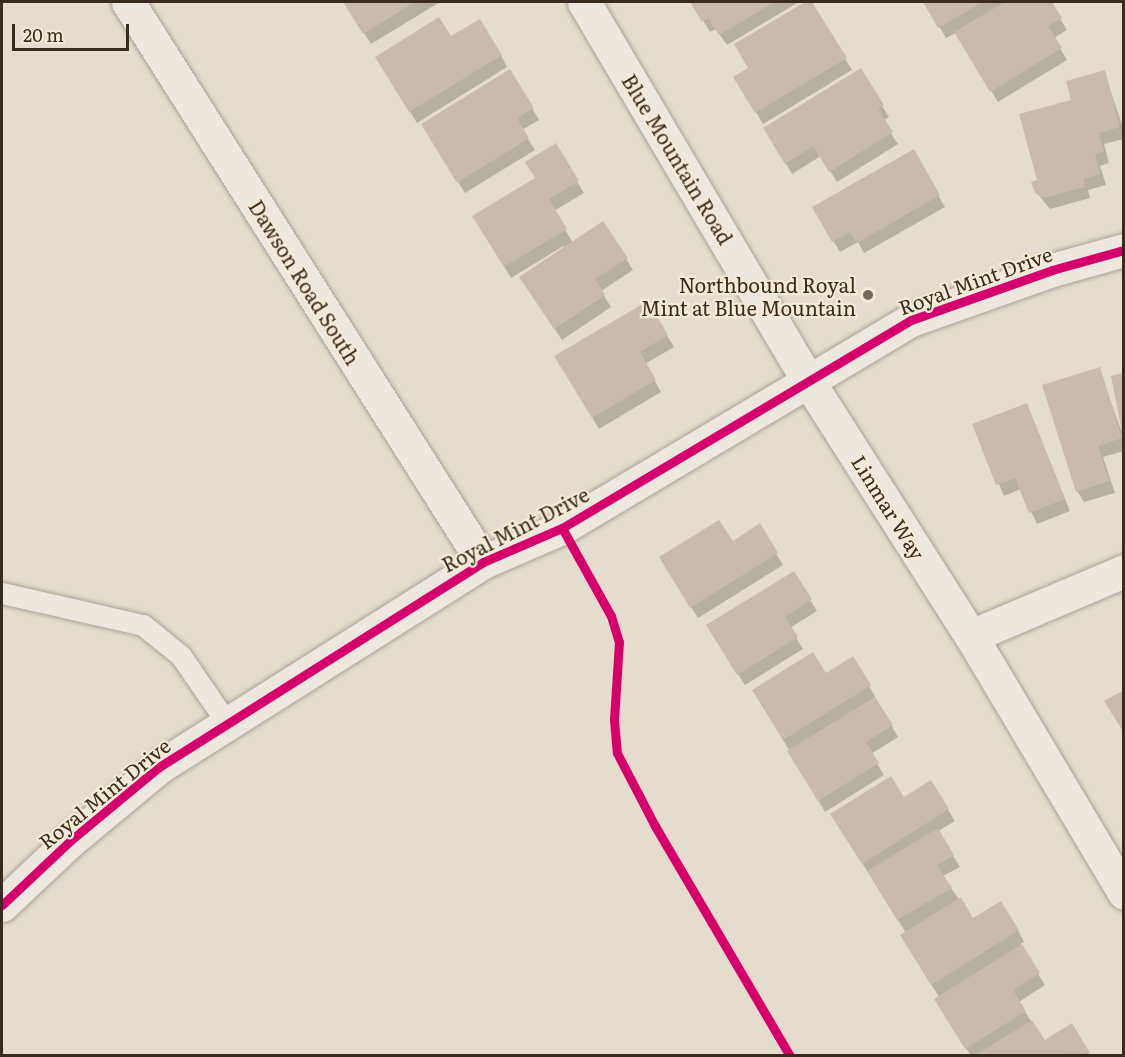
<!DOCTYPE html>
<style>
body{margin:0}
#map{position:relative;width:1125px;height:1057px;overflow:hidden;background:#e4ddcd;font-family:Literata,serif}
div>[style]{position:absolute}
.shadow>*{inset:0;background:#0003}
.building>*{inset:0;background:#c8bbae}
.roads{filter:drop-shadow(0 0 2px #a9a297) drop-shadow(0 0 2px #a9a297)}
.service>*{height:21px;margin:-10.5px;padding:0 10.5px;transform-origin:10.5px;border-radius:10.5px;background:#ece8df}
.minor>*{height:33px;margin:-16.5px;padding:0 16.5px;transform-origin:16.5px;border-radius:16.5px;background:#ece8df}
.cycleway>*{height:9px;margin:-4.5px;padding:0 4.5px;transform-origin:4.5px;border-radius:4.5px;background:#d6006c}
.dots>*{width:16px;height:16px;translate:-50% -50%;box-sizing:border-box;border:3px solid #f5ebd4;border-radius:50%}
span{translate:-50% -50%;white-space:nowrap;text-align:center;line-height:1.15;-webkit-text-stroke:4.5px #f5ebd4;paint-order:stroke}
.street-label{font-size:20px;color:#382b1f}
.poi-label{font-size:20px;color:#382b1f}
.right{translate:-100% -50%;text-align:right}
.frame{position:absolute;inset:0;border:3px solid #382b1f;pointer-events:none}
.scale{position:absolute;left:12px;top:24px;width:117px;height:27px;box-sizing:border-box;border:3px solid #382b1f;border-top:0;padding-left:8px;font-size:18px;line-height:21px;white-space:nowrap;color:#382b1f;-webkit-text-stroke:4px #f5ebd4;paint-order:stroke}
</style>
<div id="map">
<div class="shadow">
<div style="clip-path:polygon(344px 2px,440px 2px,371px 44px)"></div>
<div style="clip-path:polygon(692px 2px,799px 2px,727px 45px,716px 29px,710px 32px)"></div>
<div style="clip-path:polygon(810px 2px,852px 70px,763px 124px,735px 78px,750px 69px,736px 45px)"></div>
<div style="clip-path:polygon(925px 2px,1050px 2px,1067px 30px,1054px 38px,1067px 60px,998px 102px,956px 33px,946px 38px)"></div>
<div style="clip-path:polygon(451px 38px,501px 55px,507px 67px,417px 123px,383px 69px)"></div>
<div style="clip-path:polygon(860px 70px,889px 117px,883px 121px,898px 144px,837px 182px,821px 156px,792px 174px,765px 128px)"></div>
<div style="clip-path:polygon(510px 71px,539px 120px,522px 130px,535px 150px,465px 193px,429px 136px)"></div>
<div style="clip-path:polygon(1104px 72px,1124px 130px,1124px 139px,1104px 144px,1109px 163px,1100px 166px,1106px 185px,1088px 190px,1090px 198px,1050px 209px,1036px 192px,1039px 181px,1073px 101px)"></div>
<div style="clip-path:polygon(555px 145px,584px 193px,554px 211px,573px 243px,626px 259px,633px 270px,601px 291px,611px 307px,562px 340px,528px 289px,565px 245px,511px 278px,474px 217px,537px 179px)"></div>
<div style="clip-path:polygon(913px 151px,945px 207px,864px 253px,858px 242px,840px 252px,814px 208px)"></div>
<div style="clip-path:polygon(647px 303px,674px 347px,645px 364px,661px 392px,599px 429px,556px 356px)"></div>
<div style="clip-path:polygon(1099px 369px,1121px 430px,1124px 375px,1124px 451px,1103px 457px,1115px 493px,1084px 502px,1077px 491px)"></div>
<div style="clip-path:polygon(1027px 405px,1070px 511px,1037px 524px,1021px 489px,1004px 496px,974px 425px)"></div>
<div style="clip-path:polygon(759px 526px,783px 565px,698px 618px,667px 569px,732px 543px)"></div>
<div style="clip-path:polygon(793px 573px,817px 611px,790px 628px,803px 649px,745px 685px,714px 637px)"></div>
<div style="clip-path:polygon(853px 658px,898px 737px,871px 754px,884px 775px,825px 812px,761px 702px,825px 675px)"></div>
<div style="clip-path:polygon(931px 782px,955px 821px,938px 831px,960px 867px,943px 876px,973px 920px,1018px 930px,1024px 942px,1020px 944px,1045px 985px,1019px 1002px,1044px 1042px,1071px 1025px,1090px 1056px,971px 1056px,943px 1011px,939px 997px,908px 947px,906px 933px,839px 826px,904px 799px)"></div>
</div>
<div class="building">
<div style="clip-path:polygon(343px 2px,415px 2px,363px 34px)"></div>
<div style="clip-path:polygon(690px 2px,775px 2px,719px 35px,708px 18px,702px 22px)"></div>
<div style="clip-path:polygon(805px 2px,812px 2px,847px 58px,755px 113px,733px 77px,748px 68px,734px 44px)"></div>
<div style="clip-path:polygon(923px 2px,983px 2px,938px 28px)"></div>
<div style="clip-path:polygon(1005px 2px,1052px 2px,1062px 18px,1048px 26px,1062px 48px,990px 92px,954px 32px)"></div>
<div style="clip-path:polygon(439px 17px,451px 36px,480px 19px,502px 55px,409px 112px,375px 57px)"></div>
<div style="clip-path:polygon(861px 68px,884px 105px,878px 109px,893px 132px,829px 172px,813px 146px,785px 164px,763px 128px)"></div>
<div style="clip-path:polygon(510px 69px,534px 108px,517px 118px,529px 138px,457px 183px,421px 124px)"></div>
<div style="clip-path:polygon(1105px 70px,1120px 127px,1099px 133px,1104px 152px,1095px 154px,1100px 174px,1083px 179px,1085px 187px,1043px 198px,1035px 193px,1031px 182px,1037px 180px,1019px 114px,1071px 100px,1066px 81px)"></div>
<div style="clip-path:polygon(556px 143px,579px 181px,549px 199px,567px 229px,504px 267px,472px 216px,535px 178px,525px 162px)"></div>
<div style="clip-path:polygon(914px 149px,940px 195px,857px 243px,850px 232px,832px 242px,812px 207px)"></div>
<div style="clip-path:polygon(603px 221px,628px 258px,595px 279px,605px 295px,554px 329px,519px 277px)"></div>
<div style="clip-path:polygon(648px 301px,668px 335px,640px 352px,656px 380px,592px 418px,554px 356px)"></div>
<div style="clip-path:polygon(1100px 367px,1122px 438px,1098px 446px,1109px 481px,1076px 492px,1042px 385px)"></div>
<div style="clip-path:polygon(1124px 373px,1124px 432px,1122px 432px,1111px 376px)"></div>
<div style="clip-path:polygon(1027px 403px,1065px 499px,1029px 513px,1015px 478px,996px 485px,972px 424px)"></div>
<div style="clip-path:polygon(719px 520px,733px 541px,760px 523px,778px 553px,690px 608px,659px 557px)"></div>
<div style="clip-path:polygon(794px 571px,812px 599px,785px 617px,798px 637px,737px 675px,706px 625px)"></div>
<div style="clip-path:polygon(813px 652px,826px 673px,853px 656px,871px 685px,783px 740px,752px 690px)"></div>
<div style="clip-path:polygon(1124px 690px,1124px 733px,1104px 701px)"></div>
<div style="clip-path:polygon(875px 697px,893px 725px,866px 742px,879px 763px,818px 801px,787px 751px)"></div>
<div style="clip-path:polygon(891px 776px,904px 797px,931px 780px,949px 809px,862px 864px,830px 814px)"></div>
<div style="clip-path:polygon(938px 828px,954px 855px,937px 865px,952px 888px,897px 920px,867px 871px)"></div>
<div style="clip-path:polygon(961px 897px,973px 918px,1001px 901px,1019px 930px,931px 985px,900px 935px)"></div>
<div style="clip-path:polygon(1022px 944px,1040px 973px,1013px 990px,1026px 1011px,965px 1049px,934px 999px)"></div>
<div style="clip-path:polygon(1032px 1020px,1045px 1040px,1072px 1023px,1090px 1053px,974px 1056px)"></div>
</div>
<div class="roads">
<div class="service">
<div style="left:2px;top:593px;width:145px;rotate:12.8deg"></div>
<div style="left:143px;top:625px;width:49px;rotate:39.2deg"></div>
<div style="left:181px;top:656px;width:81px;rotate:55.5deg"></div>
</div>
<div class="minor">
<div style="left:128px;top:2px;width:663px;rotate:57.63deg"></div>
<div style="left:584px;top:2px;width:438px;rotate:59.4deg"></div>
<div style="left:807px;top:379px;width:305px;rotate:57.5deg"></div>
<div style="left:971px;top:636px;width:299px;rotate:59.2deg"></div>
<div style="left:971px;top:636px;width:166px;rotate:-23deg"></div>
<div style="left:2px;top:905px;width:95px;rotate:-43.3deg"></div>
<div style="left:71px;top:840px;width:114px;rotate:-39.7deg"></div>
<div style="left:159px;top:767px;width:383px;rotate:-32.3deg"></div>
<div style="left:483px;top:562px;width:86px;rotate:-23.3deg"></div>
<div style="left:562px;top:528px;width:406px;rotate:-30.8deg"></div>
<div style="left:911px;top:320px;width:150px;rotate:-19.5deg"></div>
<div style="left:1052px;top:270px;width:75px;rotate:-15.5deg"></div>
</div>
</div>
<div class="cycleway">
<div style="left:562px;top:528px;width:101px;rotate:60.9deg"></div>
<div style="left:611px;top:616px;width:27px;rotate:73deg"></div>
<div style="left:619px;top:642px;width:78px;rotate:93.7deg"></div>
<div style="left:614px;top:720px;width:33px;rotate:85deg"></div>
<div style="left:617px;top:753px;width:82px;rotate:62.5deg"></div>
<div style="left:655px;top:826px;width:267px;rotate:59.6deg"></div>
<div style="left:2px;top:905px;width:95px;rotate:-43.3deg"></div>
<div style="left:71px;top:840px;width:114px;rotate:-39.7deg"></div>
<div style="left:159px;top:767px;width:383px;rotate:-32.3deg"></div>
<div style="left:483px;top:562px;width:86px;rotate:-23.3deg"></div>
<div style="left:562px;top:528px;width:406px;rotate:-30.8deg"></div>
<div style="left:911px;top:320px;width:150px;rotate:-19.5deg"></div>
<div style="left:1052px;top:270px;width:75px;rotate:-15.5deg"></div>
</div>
<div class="dots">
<div style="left:868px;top:295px;background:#74695c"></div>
</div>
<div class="street-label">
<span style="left:678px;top:159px;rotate:59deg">Blue Mountain Road</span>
<span style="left:975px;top:280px;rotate:-20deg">Royal Mint Drive</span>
<span style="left:305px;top:282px;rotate:58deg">Dawson Road South</span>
<span style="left:889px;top:507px;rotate:58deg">Linmar Way</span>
<span style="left:515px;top:529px;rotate:-27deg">Royal Mint Drive</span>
<span style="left:104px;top:793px;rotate:-39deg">Royal Mint Drive</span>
</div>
<div class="poi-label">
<span class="right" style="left:856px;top:296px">Northbound Royal<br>Mint at Blue Mountain</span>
</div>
<div class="frame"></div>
<div class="scale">20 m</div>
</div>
